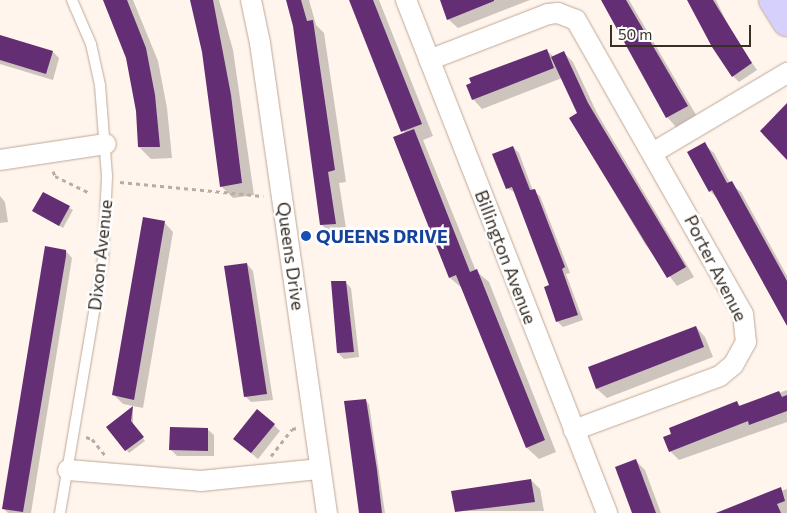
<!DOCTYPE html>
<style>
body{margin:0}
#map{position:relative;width:787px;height:513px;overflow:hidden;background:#fff5ed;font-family:Commissioner,sans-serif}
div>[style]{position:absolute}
.shadow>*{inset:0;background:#0003}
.building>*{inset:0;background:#632e74}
.path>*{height:3px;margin-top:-1.5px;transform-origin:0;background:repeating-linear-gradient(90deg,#b7ada5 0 4px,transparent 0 8px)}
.roads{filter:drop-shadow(0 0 1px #bfa895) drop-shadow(0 0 1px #bfa895)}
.service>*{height:10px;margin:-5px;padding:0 5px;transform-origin:5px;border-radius:5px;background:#fff}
.minor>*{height:20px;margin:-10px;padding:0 10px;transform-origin:10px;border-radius:10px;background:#fff}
.primary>*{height:28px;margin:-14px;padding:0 14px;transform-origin:14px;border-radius:14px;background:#d6d0fd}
.dots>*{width:14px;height:14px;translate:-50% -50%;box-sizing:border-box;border:2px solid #fff;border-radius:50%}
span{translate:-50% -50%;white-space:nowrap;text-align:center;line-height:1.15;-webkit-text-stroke:5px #fff;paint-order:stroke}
.transit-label{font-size:18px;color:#164399;font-weight:700}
.left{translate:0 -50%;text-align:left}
.street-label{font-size:18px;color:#382f27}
.scale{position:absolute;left:610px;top:25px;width:141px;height:22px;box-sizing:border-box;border:2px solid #382f27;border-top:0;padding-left:6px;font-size:15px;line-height:18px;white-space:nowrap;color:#382f27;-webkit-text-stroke:4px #fff;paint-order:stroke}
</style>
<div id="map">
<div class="shadow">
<div style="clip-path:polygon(103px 0,133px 0,158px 61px,167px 108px,172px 158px,151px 159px,139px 147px,137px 111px,127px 58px)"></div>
<div style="clip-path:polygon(191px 0,219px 0,233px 50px,254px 195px,233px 198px,221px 186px,203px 51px)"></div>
<div style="clip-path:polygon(287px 0,309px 0,316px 25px,324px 33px,346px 182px,339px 183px,347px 235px,333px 236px,321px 224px,294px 26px)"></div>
<div style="clip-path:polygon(350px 0,379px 0,433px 136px,423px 140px,476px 271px,489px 282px,556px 452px,539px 459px,527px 448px,463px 289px,450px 278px,405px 134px)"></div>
<div style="clip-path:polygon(441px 0,530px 0,458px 28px,448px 19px)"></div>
<div style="clip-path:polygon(602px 0,629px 0,696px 115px,676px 127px,667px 117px)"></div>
<div style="clip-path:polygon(690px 0,716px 0,735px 39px,757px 70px,739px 82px,733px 76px)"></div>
<div style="clip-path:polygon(0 37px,53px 52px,59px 58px,53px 80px,0 64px)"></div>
<div style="clip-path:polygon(546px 50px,554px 57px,564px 53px,573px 62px,597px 113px,694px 277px,677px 286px,645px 244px,570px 118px,579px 113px,562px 78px,482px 109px,473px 99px)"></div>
<div style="clip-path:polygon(704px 144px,714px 153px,730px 183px,741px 192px,787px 276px,787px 317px,719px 200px,710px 191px)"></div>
<div style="clip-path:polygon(513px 147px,519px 153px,533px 191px,540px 196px,570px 273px,566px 274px,583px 320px,563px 327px,558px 322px,545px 288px,551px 286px,516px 193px,507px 188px)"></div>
<div style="clip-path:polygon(44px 193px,73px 210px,63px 228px,34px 211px)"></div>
<div style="clip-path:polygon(0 196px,5px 202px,8px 222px,0 223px)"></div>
<div style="clip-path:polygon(164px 222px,173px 232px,143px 408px,123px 404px,114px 395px)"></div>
<div style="clip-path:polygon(66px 251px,72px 258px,31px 513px,8px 513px,4px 509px)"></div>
<div style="clip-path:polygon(247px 264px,253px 271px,273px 400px,251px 402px,245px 396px)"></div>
<div style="clip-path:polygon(345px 282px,351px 288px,359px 357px,344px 359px,338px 353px)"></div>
<div style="clip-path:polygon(696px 327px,705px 337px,713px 357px,607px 398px,597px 389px,590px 368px)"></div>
<div style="clip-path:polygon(787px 390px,787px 422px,679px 460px,670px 451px,737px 402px,741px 407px)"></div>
<div style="clip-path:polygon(365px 400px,369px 404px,385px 513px,360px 513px)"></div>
<div style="clip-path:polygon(133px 408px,133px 425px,145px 441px,129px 453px,108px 427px)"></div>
<div style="clip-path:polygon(274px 425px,280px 431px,258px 459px,234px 439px)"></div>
<div style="clip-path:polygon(207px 429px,214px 435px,214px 456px,177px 456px,171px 450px)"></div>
<div style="clip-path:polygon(636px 461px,645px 470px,661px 513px,634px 513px)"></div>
<div style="clip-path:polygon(531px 480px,540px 489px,544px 511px,456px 511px)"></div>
<div style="clip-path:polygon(787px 489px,787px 513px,715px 513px)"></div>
</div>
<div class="building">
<div style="clip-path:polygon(103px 0,127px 0,146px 48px,155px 95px,160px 147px,138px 147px,136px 111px,126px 58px)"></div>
<div style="clip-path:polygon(190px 0,213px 0,231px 95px,242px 183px,220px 187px,202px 52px)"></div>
<div style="clip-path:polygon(286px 0,301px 0,307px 21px,313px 20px,335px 170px,328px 172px,336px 224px,320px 225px,293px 26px)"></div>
<div style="clip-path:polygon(349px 0,373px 0,422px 124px,401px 132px)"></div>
<div style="clip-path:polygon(440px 0,494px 0,494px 1px,447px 20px)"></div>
<div style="clip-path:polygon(601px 0,626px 0,688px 106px,666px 118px)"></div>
<div style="clip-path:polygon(687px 0,713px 0,752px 63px,732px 77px,712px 47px)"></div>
<div style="clip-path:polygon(0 35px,53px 51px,46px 74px,0 60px)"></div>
<div style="clip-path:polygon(547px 49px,554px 68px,472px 100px,466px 85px,471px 83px,469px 78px)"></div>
<div style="clip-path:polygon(564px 51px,588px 103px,686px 267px,667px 278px,569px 118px,577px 113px,551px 57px)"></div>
<div style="clip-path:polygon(787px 103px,787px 160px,760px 131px)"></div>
<div style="clip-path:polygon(414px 129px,470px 272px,477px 269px,545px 440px,526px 448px,456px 275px,449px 278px,393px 137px)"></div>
<div style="clip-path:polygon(705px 142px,727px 183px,732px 181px,787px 281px,787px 326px,712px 190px,709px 192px,687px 152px)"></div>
<div style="clip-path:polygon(513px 146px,530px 190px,535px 189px,565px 267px,562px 269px,578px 315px,556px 322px,544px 287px,549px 285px,512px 187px,506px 189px,492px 154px)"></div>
<div style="clip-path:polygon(43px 192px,70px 206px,59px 226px,32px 211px)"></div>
<div style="clip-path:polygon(143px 217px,165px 221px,134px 400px,112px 395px)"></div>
<div style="clip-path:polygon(45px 246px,66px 250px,66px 256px,23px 512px,2px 509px)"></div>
<div style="clip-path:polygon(247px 263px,267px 394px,244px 397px,224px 266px)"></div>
<div style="clip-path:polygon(331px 281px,346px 281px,354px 352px,337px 353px)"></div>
<div style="clip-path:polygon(696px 326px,704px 347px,596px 389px,588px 367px)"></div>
<div style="clip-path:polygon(779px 391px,782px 397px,787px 395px,787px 411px,749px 425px,748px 421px,669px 452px,663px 437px,671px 434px,669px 428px,737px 401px,739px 406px)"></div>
<div style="clip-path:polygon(366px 399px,377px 470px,382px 513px,359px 513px,344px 401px)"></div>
<div style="clip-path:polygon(133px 406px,131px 421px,144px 437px,125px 451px,106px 427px)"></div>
<div style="clip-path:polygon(257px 409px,275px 424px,251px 453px,233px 439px)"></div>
<div style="clip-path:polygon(170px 427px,208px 428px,208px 451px,169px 450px)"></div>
<div style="clip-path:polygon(636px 459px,656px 513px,632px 513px,615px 467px)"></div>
<div style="clip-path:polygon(531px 479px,535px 502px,455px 512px,451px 491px)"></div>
<div style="clip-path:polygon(781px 487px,785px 501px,777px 504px,781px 513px,716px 513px)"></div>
</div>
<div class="path">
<div style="left:53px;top:171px;width:5px;rotate:68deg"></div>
<div style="left:55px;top:176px;width:39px;rotate:26deg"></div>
<div style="left:120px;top:182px;width:144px;rotate:5.6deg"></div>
<div style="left:86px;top:437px;width:6px;rotate:18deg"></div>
<div style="left:92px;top:439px;width:21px;rotate:51deg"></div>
<div style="left:271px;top:456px;width:34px;rotate:-52deg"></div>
<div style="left:292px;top:429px;width:5px;rotate:-11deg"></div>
</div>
<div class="roads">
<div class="service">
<div style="left:60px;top:513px;width:258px;rotate:-80.4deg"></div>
<div style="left:103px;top:259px;width:83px;rotate:-87.2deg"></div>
<div style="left:107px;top:176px;width:91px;rotate:-94.4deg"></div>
<div style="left:100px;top:85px;width:42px;rotate:-102.4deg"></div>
<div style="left:91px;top:44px;width:48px;rotate:-113.4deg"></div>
</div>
<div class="minor">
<div style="left:251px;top:0;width:44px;rotate:78.2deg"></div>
<div style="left:260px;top:43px;width:475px;rotate:81.9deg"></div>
<div style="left:406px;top:0;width:551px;rotate:68.6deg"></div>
<div style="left:429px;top:60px;width:128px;rotate:-21.1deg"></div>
<div style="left:548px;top:14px;width:10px;rotate:-6deg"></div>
<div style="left:558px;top:13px;width:19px;rotate:21deg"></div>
<div style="left:576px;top:20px;width:338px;rotate:60.4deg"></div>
<div style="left:743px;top:314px;width:28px;rotate:84deg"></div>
<div style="left:746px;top:342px;width:26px;rotate:119deg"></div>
<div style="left:733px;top:365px;width:17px;rotate:140deg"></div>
<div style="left:720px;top:376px;width:156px;rotate:159.7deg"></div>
<div style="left:654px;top:152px;width:155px;rotate:-30.7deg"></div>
<div style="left:0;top:160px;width:107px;rotate:-8.6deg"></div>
<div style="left:68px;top:470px;width:133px;rotate:4.7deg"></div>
<div style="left:201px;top:481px;width:120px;rotate:-5.8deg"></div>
</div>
<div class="primary">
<div style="left:773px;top:0;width:26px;rotate:58deg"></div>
</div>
</div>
<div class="dots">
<div style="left:306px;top:236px;background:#1a4fb4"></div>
</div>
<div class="transit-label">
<span class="left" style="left:316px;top:236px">QUEENS DRIVE</span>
</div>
<div class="street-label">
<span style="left:100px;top:255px;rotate:-84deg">Dixon Avenue</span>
<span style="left:291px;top:256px;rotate:82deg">Queens Drive</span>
<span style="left:506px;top:257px;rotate:69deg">Billington Avenue</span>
<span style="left:716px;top:268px;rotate:63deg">Porter Avenue</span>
</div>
<div class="scale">50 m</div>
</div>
